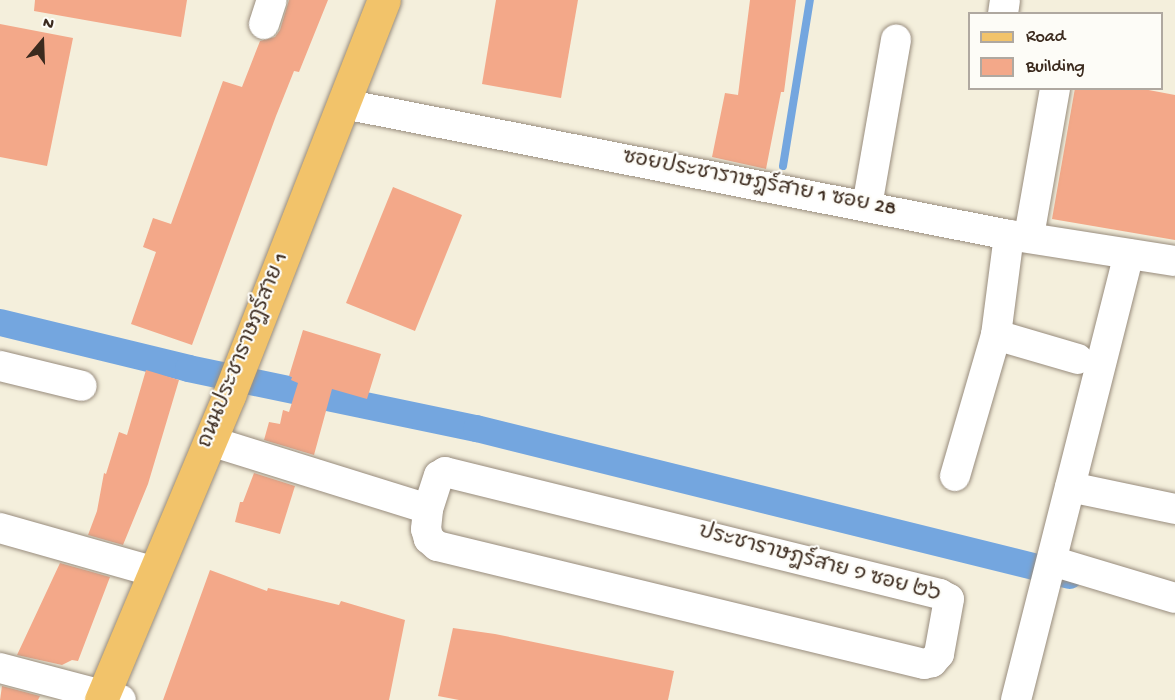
<!DOCTYPE html>
<meta charset="utf-8">
<style>
body{margin:0}
#map{position:relative;width:1175px;height:700px;overflow:hidden;background:#f4efdc;font-family:"Gochi Hand","Playpen Sans Thai",sans-serif}
div>[style]{position:absolute}
.stream>*{height:8px;margin:-4px;padding:0 4px;transform-origin:4px;border-radius:4px;background:#74a6df}
.canal>*{height:27px;margin:-13.5px;padding:0 13.5px;transform-origin:13.5px;border-radius:13.5px;background:#74a6df}
.building>*{inset:0;background:#f3a889}
.roads{filter:drop-shadow(0 0 2px #988c7d) drop-shadow(0 0 2px #988c7d)}
.minor>*{height:30px;margin:-15px;padding:0 15px;transform-origin:15px;border-radius:15px;background:#fff}
.major>*{height:33px;margin:-16.5px;padding:0 16.5px;transform-origin:16.5px;border-radius:16.5px;background:#f2c36a}
span{translate:-50% -50%;white-space:nowrap;text-align:center;line-height:1.15;-webkit-text-stroke:4.5px #fdfcf7;paint-order:stroke}
.street-label{font-size:21px;color:#3b2a1e}
.legend{position:absolute;left:968px;top:12px;width:195px;height:78px;box-sizing:border-box;background:#fdfcf7;border:2px solid #afa8a0;margin:0;padding:8px 10px;list-style:none;font-size:18px;color:#3b2a1e}
.legend li{display:flex;align-items:center;gap:12px;height:30px}
.legend b{width:30px;border:2px solid #afa8a0}
.north{position:absolute;left:12px;top:12px;width:60px;height:60px;-webkit-text-stroke:4px #fdfcf7;paint-order:stroke;rotate:19deg;font-size:16px;font-weight:700;line-height:24px;text-align:center;color:#3b2a1e}
.north::after{content:'';display:block;margin:auto;width:21px;height:27px;background:#3b2a1e;clip-path:polygon(50% 0,100% 100%,50% 72%,0 100%)}
</style>
<div id="map">
<div class="stream">
<div style="left:783px;top:166px;width:168px;rotate:-80.8deg"></div>
</div>
<div class="canal">
<div style="left:0;top:322px;width:194px;rotate:13.7deg"></div>
<div style="left:188px;top:368px;width:294px;rotate:11.8deg"></div>
<div style="left:476px;top:428px;width:611px;rotate:13.92deg"></div>
</div>
<div class="building">
<div style="clip-path:polygon(35px 0,187px 0,181px 37px,34px 11px)"></div>
<div style="clip-path:polygon(289px 0,328px 0,299px 72px,294px 71px,276px 116px,192px 345px,131px 324px,156px 252px,143px 247px,153px 218px,171px 224px,223px 81px,242px 87px,260px 41px,275px 37px,280px 30px)"></div>
<div style="clip-path:polygon(496px 0,578px 0,561px 98px,482px 84px)"></div>
<div style="clip-path:polygon(750px 0,796px 0,784px 92px,781px 92px,766px 169px,712px 157px,725px 93px,738px 95px)"></div>
<div style="clip-path:polygon(0 24px,73px 38px,47px 166px,0 157px)"></div>
<div style="clip-path:polygon(1075px 88px,1138px 88px,1175px 95px,1175px 240px,1052px 219px)"></div>
<div style="clip-path:polygon(393px 187px,462px 215px,415px 331px,346px 303px)"></div>
<div style="clip-path:polygon(303px 330px,381px 354px,367px 399px,332px 389px,314px 455px,264px 440px,269px 422px,280px 424px,283px 410px,289px 412px,298px 383px,291px 380px,292px 377px,289px 376px)"></div>
<div style="clip-path:polygon(146px 370px,179px 380px,148px 484px,123px 545px,88px 535px,97px 511px,104px 473px,106px 474px,119px 432px,127px 435px)"></div>
<div style="clip-path:polygon(254px 473px,295px 486px,280px 534px,235px 522px,240px 502px,243px 502px)"></div>
<div style="clip-path:polygon(60px 563px,110px 577px,78px 661px,72px 660px,62px 665px,17px 655px)"></div>
<div style="clip-path:polygon(210px 570px,267px 591px,268px 588px,339px 605px,341px 601px,405px 620px,389px 700px,163px 700px)"></div>
<div style="clip-path:polygon(453px 628px,495px 634px,674px 671px,668px 700px,459px 700px,438px 696px)"></div>
<div style="clip-path:polygon(2px 686px,40px 696px,38px 700px,0 700px)"></div>
</div>
<div class="roads">
<div class="minor">
<div style="left:1003px;top:14px;width:14px;rotate:-82deg"></div>
<div style="left:264px;top:24px;width:25px;rotate:-72deg"></div>
<div style="left:344px;top:104px;width:678px;rotate:11.14deg"></div>
<div style="left:1009px;top:235px;width:168px;rotate:8.9deg"></div>
<div style="left:867px;top:206px;width:169px;rotate:-80.1deg"></div>
<div style="left:1009px;top:235px;width:101px;rotate:97.4deg"></div>
<div style="left:996px;top:335px;width:85px;rotate:16.3deg"></div>
<div style="left:1029px;top:236px;width:150px;rotate:-80deg"></div>
<div style="left:0;top:366px;width:84px;rotate:13.7deg"></div>
<div style="left:210px;top:441px;width:228px;rotate:17.3deg"></div>
<div style="left:445px;top:472px;width:510px;rotate:13.85deg"></div>
<div style="left:940px;top:594px;width:10px;rotate:29deg"></div>
<div style="left:949px;top:599px;width:56px;rotate:100.3deg"></div>
<div style="left:939px;top:654px;width:11px;rotate:131deg"></div>
<div style="left:932px;top:662px;width:8px;rotate:166deg"></div>
<div style="left:924px;top:664px;width:501px;rotate:-166.38deg"></div>
<div style="left:437px;top:546px;width:11px;rotate:-139deg"></div>
<div style="left:429px;top:539px;width:10px;rotate:-107deg"></div>
<div style="left:426px;top:529px;width:20px;rotate:-84deg"></div>
<div style="left:428px;top:509px;width:35px;rotate:-72deg"></div>
<div style="left:439px;top:476px;width:7px;rotate:-34deg"></div>
<div style="left:955px;top:476px;width:147px;rotate:-73.8deg"></div>
<div style="left:1070px;top:487px;width:107px;rotate:11.8deg"></div>
<div style="left:0;top:528px;width:162px;rotate:15.8deg"></div>
<div style="left:1052px;top:561px;width:128px;rotate:16.7deg"></div>
<div style="left:0;top:668px;width:125px;rotate:14.8deg"></div>
<div style="left:1016px;top:700px;width:460px;rotate:-75.8deg"></div>
</div>
<div class="major">
<div style="left:101px;top:700px;width:331px;rotate:-67.2deg"></div>
<div style="left:229px;top:395px;width:424px;rotate:-68.6deg"></div>
</div>
</div>
<div class="street-label">
<span style="left:759px;top:185px;rotate:11deg">ซอยประชาราษฎร์สาย 1 ซอย 28</span>
<span style="left:245px;top:351px;rotate:-68deg">ถนนประชาราษฎร์สาย 1</span>
<span style="left:819px;top:565px;rotate:15deg">ประชาราษฎร์สาย ๑ ซอย ๒๖</span>
</div>
<ul class="legend">
<li><b style="height:8px;background:#f2c36a"></b>Road</li>
<li><b style="height:16px;background:#f3a889"></b>Building</li>
</ul>
<div class="north">N</div>
</div>
